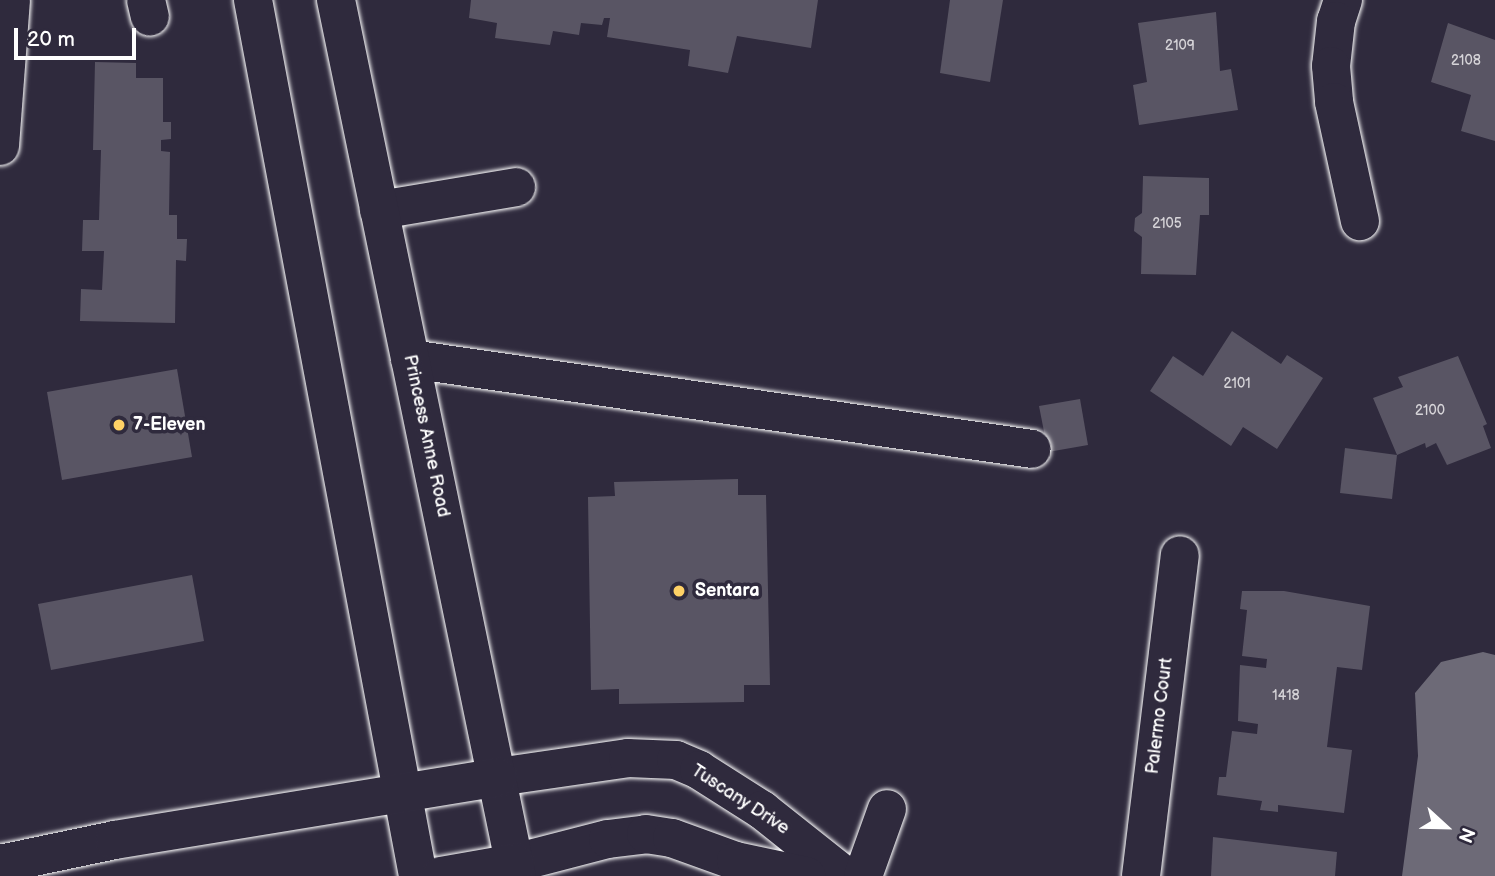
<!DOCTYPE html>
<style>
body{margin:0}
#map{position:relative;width:1495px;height:876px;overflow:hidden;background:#2f2a3d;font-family:"Balsamiq Sans",sans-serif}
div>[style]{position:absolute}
.water>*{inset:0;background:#6d6a77}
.building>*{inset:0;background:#595564}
.roads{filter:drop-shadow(0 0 2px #fff) drop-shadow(0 0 2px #fff)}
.minor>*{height:38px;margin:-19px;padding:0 19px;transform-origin:19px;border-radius:19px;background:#2f2a3d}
.major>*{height:38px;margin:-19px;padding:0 19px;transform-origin:19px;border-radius:19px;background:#2f2a3d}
.dots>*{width:19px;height:19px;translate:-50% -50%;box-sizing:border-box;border:4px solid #2f2a3d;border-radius:50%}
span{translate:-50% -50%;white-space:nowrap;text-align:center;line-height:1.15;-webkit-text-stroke:7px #2f2a3d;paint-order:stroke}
.number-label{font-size:14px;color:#d6d4d8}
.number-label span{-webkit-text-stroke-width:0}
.poi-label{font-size:18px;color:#fff;font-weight:700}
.left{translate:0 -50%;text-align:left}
.street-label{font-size:18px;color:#fff}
.north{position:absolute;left:1411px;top:792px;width:70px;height:70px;-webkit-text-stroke:5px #2f2a3d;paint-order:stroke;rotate:112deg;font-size:19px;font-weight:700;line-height:28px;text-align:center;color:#fff}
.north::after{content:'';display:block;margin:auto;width:24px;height:32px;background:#fff;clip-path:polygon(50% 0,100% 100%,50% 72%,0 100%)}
.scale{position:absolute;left:14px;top:28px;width:122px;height:32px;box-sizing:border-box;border:4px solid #fff;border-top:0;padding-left:9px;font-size:21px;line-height:24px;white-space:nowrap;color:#fff;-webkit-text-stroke:5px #2f2a3d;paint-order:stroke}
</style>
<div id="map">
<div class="water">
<div style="clip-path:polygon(1483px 652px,1495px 655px,1495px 876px,1402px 876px,1418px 756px,1415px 693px,1441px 662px)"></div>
</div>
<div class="building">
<div style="clip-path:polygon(471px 0,818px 0,811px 48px,737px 36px,728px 73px,688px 66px,690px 50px,607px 37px,610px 18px,604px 18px,602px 25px,581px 23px,579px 35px,553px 31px,550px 45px,495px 38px,497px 23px,469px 18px)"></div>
<div style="clip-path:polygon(950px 0,1003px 0,990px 82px,940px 73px)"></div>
<div style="clip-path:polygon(1216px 12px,1220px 71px,1231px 69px,1238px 110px,1139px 125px,1133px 85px,1147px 82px,1138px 23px)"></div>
<div style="clip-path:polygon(1448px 23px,1495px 40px,1495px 141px,1461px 131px,1471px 95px,1431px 82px)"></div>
<div style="clip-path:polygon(95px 62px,136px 63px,136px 78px,163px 78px,163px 122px,171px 122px,171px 139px,161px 140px,161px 151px,170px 152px,169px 215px,177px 215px,177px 239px,187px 239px,186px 261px,176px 260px,175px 323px,80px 321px,81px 289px,102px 290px,104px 251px,82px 251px,83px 220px,99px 220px,101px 150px,93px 150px)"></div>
<div style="clip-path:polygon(1143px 176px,1209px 178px,1209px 215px,1200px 215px,1196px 275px,1141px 274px,1142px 237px,1134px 231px,1135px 218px,1142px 213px)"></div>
<div style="clip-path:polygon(1232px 331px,1281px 364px,1287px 355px,1323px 378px,1277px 449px,1243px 427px,1231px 446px,1150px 391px,1173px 356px,1203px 376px)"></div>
<div style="clip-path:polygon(1458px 356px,1487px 424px,1483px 426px,1491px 448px,1447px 465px,1436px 443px,1426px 448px,1425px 443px,1397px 455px,1373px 398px,1403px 387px,1398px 377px)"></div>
<div style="clip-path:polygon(177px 369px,192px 457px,62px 480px,47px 392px)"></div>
<div style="clip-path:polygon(1080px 399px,1088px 445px,1048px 452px,1039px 406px)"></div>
<div style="clip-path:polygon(1345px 448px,1397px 455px,1392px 499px,1340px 493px)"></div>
<div style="clip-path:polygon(738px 479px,738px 495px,766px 495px,770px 685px,744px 685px,744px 702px,619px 704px,619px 689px,591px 690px,588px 497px,615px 496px,614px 482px)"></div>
<div style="clip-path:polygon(192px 575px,204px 641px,51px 670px,38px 604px)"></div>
<div style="clip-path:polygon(1242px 591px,1284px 591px,1370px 606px,1362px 670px,1337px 667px,1327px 747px,1352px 750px,1344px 813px,1278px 805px,1278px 812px,1260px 810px,1262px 801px,1217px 795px,1219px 777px,1226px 777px,1232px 731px,1257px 734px,1258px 724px,1238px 721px,1240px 665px,1266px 668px,1267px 659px,1242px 656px,1247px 610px,1240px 609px)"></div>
<div style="clip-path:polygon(1213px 837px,1337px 852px,1335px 876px,1211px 876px)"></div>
</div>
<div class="roads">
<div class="minor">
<div style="left:146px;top:0;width:17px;rotate:77deg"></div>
<div style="left:1343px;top:0;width:22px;rotate:108deg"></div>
<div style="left:1336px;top:21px;width:45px;rotate:96.3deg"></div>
<div style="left:1331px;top:66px;width:36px;rotate:85deg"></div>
<div style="left:1334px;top:102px;width:122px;rotate:77.7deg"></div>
<div style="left:0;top:146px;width:146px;rotate:-85.7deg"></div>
<div style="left:379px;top:210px;width:139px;rotate:-9.5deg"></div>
<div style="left:410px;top:359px;width:628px;rotate:8.23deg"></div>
<div style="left:498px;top:777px;width:131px;rotate:-8.3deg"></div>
<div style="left:628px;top:758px;width:48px;rotate:2.4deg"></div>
<div style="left:676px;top:760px;width:25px;rotate:23deg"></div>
<div style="left:699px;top:770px;width:75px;rotate:32.4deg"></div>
<div style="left:762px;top:810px;width:106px;rotate:38.5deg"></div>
<div style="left:515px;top:863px;width:96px;rotate:-14.5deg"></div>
<div style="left:608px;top:839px;width:38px;rotate:-7deg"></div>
<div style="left:646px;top:834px;width:26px;rotate:9deg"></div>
<div style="left:672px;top:838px;width:68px;rotate:19.8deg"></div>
<div style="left:736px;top:861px;width:72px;rotate:12.1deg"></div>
<div style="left:863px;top:876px;width:71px;rotate:-70.3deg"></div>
<div style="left:1141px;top:876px;width:323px;rotate:-83.1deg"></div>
</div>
<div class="major">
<div style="left:253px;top:0;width:891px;rotate:79.33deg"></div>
<div style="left:336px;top:0;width:895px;rotate:78.33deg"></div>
<div style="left:0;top:864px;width:117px;rotate:-11.8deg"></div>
<div style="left:115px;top:840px;width:388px;rotate:-9.3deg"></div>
<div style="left:441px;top:876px;width:75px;rotate:-10deg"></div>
</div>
</div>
<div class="dots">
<div style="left:119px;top:425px;background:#ffd166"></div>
<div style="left:679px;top:591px;background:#ffd166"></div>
</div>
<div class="number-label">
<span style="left:1180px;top:46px">2109</span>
<span style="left:1466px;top:61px">2108</span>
<span style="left:1167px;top:224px">2105</span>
<span style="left:1237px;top:384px">2101</span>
<span style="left:1430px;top:411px">2100</span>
<span style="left:1286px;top:696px">1418</span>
</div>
<div class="poi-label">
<span class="left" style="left:133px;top:425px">7-Eleven</span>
<span class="left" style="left:695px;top:591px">Sentara</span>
</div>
<div class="street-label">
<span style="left:426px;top:436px;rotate:78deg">Princess Anne Road</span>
<span style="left:1160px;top:716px;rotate:-83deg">Palermo Court</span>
<span style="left:740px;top:800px;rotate:33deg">Tuscany Drive</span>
</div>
<div class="north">N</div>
<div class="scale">20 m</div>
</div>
